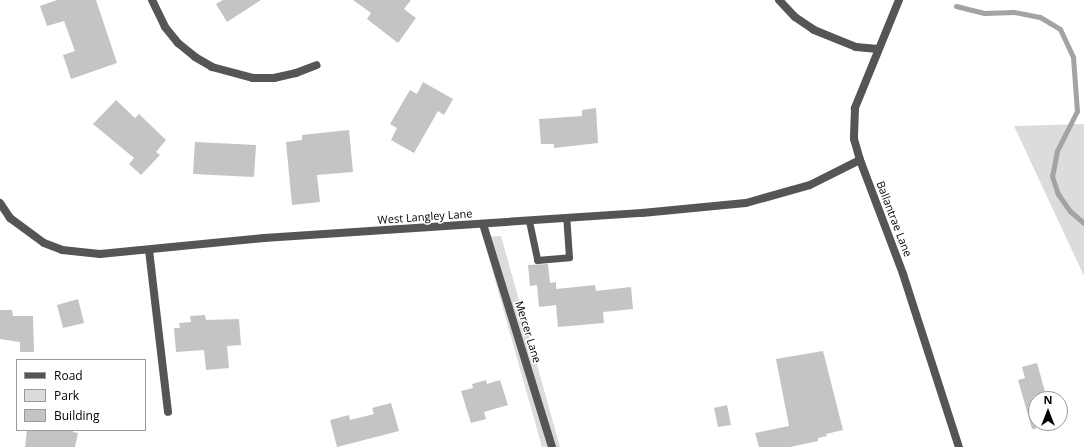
<!DOCTYPE html>
<style>
body{margin:0}
#map{position:relative;width:1084px;height:447px;overflow:hidden;background:#fff;font-family:"Open Sans",sans-serif}
div>[style]{position:absolute}
.green>*{inset:0;background:#dcdcdc}
.stream>*{height:5px;margin:-2.5px;padding:0 2.5px;transform-origin:2.5px;border-radius:2.5px;background:#a3a3a3}
.building>*{inset:0;background:#c4c4c4}
.lane>*{height:7px;margin:-3.5px;padding:0 3.5px;transform-origin:3.5px;border-radius:3.5px;background:#555}
.street>*{height:8px;margin:-4px;padding:0 4px;transform-origin:4px;border-radius:4px;background:#555}
span{translate:-50% -50%;white-space:nowrap;text-align:center;line-height:1.15;-webkit-text-stroke:3px #fff;paint-order:stroke}
.street-label{font-size:11px;color:#000}
.legend{position:absolute;left:16px;top:359px;width:130px;height:72px;box-sizing:border-box;background:#fff;border:1px solid #999;margin:0;padding:5px 7px;list-style:none;font-size:12px;color:#000}
.legend li{display:flex;align-items:center;gap:8px;height:20px}
.legend b{width:20px;border:1px solid #999}
.north{position:absolute;left:1028px;top:391px;width:40px;height:40px;box-sizing:border-box;background:#fff;border:1px solid #999;border-radius:50%;rotate:0deg;font-size:11px;font-weight:700;line-height:16px;text-align:center;color:#000}
.north::after{content:'';display:block;margin:auto;width:14px;height:18px;background:#000;clip-path:polygon(50% 0,100% 100%,50% 72%,0 100%)}
</style>
<div id="map">
<div class="green">
<div style="clip-path:polygon(1084px 124px,1084px 276px,1014px 126px)"></div>
<div style="clip-path:polygon(501px 236px,560px 447px,542px 447px,483px 237px)"></div>
</div>
<div class="stream">
<div style="left:956px;top:6px;width:29px;rotate:14deg"></div>
<div style="left:984px;top:13px;width:30px;rotate:-2deg"></div>
<div style="left:1014px;top:12px;width:26px;rotate:11deg"></div>
<div style="left:1040px;top:17px;width:23px;rotate:31deg"></div>
<div style="left:1060px;top:29px;width:31px;rotate:65deg"></div>
<div style="left:1073px;top:57px;width:54px;rotate:85.8deg"></div>
<div style="left:1077px;top:111px;width:45px;rotate:116.6deg"></div>
<div style="left:1057px;top:151px;width:25px;rotate:101deg"></div>
<div style="left:1052px;top:176px;width:19px;rotate:72deg"></div>
<div style="left:1058px;top:194px;width:21px;rotate:55deg"></div>
<div style="left:1070px;top:211px;width:18px;rotate:41deg"></div>
</div>
<div class="building">
<div style="clip-path:polygon(57px 0,96px 0,117px 63px,71px 79px,63px 55px,75px 51px,64px 21px,47px 26px,40px 6px)"></div>
<div style="clip-path:polygon(223px 0,261px 0,227px 22px,216px 4px)"></div>
<div style="clip-path:polygon(353px 0,411px 0,404px 9px,416px 18px,398px 43px,367px 19px,371px 13px)"></div>
<div style="clip-path:polygon(423px 82px,453px 99px,444px 115px,438px 111px,414px 153px,391px 140px,397px 128px,390px 124px,410px 90px,417px 94px)"></div>
<div style="clip-path:polygon(116px 100px,135px 118px,139px 114px,166px 140px,156px 152px,160px 155px,141px 175px,129px 164px,134px 158px,93px 124px)"></div>
<div style="clip-path:polygon(596px 108px,598px 143px,554px 148px,554px 144px,541px 144px,539px 119px,582px 116px,582px 110px)"></div>
<div style="clip-path:polygon(349px 130px,353px 172px,317px 175px,320px 202px,292px 205px,286px 142px,302px 140px,302px 135px)"></div>
<div style="clip-path:polygon(195px 142px,256px 145px,254px 177px,193px 174px)"></div>
<div style="clip-path:polygon(548px 264px,550px 283px,556px 282px,556px 289px,595px 285px,596px 291px,631px 287px,633px 309px,603px 312px,604px 323px,558px 327px,556px 305px,539px 307px,537px 285px,530px 286px,528px 265px)"></div>
<div style="clip-path:polygon(78px 299px,84px 323px,63px 328px,57px 305px)"></div>
<div style="clip-path:polygon(0 310px,12px 310px,13px 316px,33px 316px,34px 352px,20px 352px,20px 342px,0 339px)"></div>
<div style="clip-path:polygon(205px 315px,206px 320px,239px 319px,241px 345px,227px 346px,229px 368px,206px 370px,204px 350px,176px 352px,174px 328px,180px 328px,179px 323px,191px 322px,190px 316px)"></div>
<div style="clip-path:polygon(823px 351px,843px 430px,826px 434px,827px 436px,818px 438px,818px 441px,790px 447px,759px 447px,755px 433px,789px 426px,776px 359px)"></div>
<div style="clip-path:polygon(1037px 363px,1047px 399px,1036px 399px,1036px 429px,1032px 429px,1018px 380px,1025px 378px,1022px 367px)"></div>
<div style="clip-path:polygon(486px 380px,487px 384px,500px 380px,508px 405px,484px 412px,486px 419px,471px 423px,461px 391px,473px 388px,472px 384px)"></div>
<div style="clip-path:polygon(391px 403px,399px 431px,337px 447px,330px 420px,349px 415px,350px 420px,374px 414px,372px 408px)"></div>
<div style="clip-path:polygon(727px 405px,731px 425px,718px 427px,714px 408px)"></div>
<div style="clip-path:polygon(27px 430px,73px 430px,73px 432px,78px 433px,75px 447px,25px 447px)"></div>
</div>
<div class="lane">
<div style="left:529px;top:221px;width:40px;rotate:78deg"></div>
<div style="left:537px;top:260px;width:32px;rotate:-5deg"></div>
<div style="left:569px;top:257px;width:39px;rotate:-94deg"></div>
</div>
<div class="street">
<div style="left:152px;top:0;width:30px;rotate:64deg"></div>
<div style="left:165px;top:27px;width:21px;rotate:51deg"></div>
<div style="left:178px;top:43px;width:22px;rotate:39deg"></div>
<div style="left:195px;top:57px;width:20px;rotate:30deg"></div>
<div style="left:212px;top:67px;width:42px;rotate:15deg"></div>
<div style="left:253px;top:78px;width:21px"></div>
<div style="left:274px;top:78px;width:23px;rotate:-13deg"></div>
<div style="left:296px;top:73px;width:22px;rotate:-21deg"></div>
<div style="left:779px;top:0;width:23px;rotate:47deg"></div>
<div style="left:795px;top:17px;width:23px;rotate:34deg"></div>
<div style="left:814px;top:30px;width:45px;rotate:22deg"></div>
<div style="left:856px;top:47px;width:22px;rotate:5deg"></div>
<div style="left:899px;top:0;width:117px;rotate:112.2deg"></div>
<div style="left:855px;top:108px;width:31px;rotate:92deg"></div>
<div style="left:854px;top:139px;width:22px;rotate:74deg"></div>
<div style="left:860px;top:160px;width:122px;rotate:69.3deg"></div>
<div style="left:903px;top:274px;width:182px;rotate:72.1deg"></div>
<div style="left:0;top:203px;width:18px;rotate:56deg"></div>
<div style="left:10px;top:218px;width:42px;rotate:36.3deg"></div>
<div style="left:44px;top:243px;width:19px;rotate:21deg"></div>
<div style="left:62px;top:250px;width:38px;rotate:6deg"></div>
<div style="left:100px;top:254px;width:165px;rotate:-5.6deg"></div>
<div style="left:264px;top:238px;width:379px;rotate:-3.8deg"></div>
<div style="left:642px;top:213px;width:104px;rotate:-5.5deg"></div>
<div style="left:746px;top:203px;width:66px;rotate:-15.7deg"></div>
<div style="left:810px;top:185px;width:56px;rotate:-26.6deg"></div>
<div style="left:483px;top:224px;width:233px;rotate:72.8deg"></div>
<div style="left:149px;top:250px;width:163px;rotate:83.3deg"></div>
</div>
<div class="street-label">
<span style="left:425px;top:217px;rotate:-4deg">West Langley Lane</span>
<span style="left:894px;top:219px;rotate:69deg">Ballantrae Lane</span>
<span style="left:528px;top:332px;rotate:73deg">Mercer Lane</span>
</div>
<ul class="legend">
<li><b style="height:5px;background:#555"></b>Road</li>
<li><b style="height:11px;background:#dcdcdc"></b>Park</li>
<li><b style="height:11px;background:#c4c4c4"></b>Building</li>
</ul>
<div class="north">N</div>
</div>
